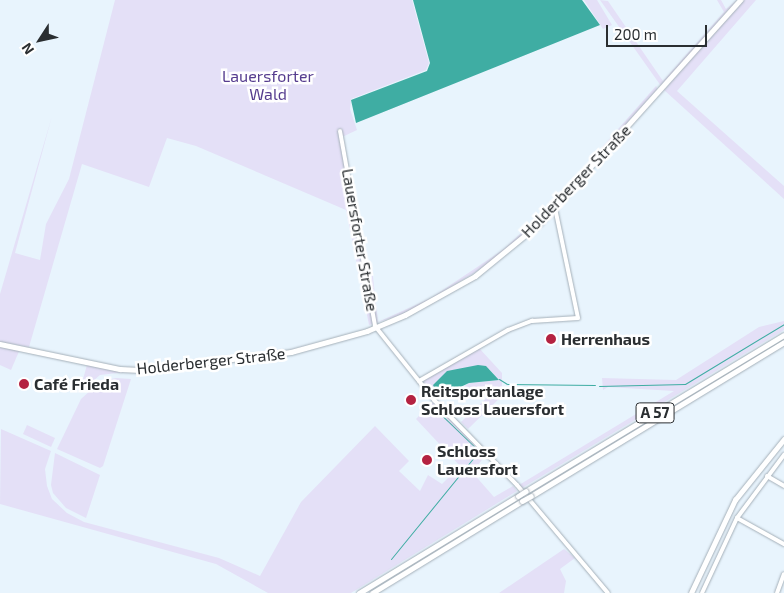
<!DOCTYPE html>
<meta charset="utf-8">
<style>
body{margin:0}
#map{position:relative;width:784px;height:593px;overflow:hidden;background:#e8f4fd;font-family:"Exo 2",sans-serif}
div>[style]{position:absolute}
.green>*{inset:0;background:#e4e0f7}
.water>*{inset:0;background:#3fada3}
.stream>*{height:1px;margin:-0.5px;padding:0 0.5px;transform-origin:0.5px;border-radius:0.5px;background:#3fada3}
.roads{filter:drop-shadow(0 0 1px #a5b0b9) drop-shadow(0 0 1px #a5b0b9)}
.minor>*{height:4px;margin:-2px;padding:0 2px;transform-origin:2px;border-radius:2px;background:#fff}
.major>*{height:4.5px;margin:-2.25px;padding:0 2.25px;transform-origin:2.25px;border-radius:2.25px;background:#fff}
.highway>*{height:5px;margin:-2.5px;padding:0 2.5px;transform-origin:2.5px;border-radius:2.5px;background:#fff}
.bridges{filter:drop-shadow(0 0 1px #a5b0b9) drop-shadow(0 0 1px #a5b0b9)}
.highway-bridge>*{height:5px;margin:-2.5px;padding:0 2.5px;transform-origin:2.5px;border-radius:2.5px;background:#fff}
.dots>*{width:14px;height:14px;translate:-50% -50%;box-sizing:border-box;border:2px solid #fff;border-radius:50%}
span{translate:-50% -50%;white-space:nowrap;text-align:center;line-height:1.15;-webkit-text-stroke:5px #fff;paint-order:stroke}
.shield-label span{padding:1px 4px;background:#fff;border:1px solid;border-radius:4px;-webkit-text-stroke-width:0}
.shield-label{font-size:15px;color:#2a2e31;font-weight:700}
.park-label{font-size:16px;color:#563d8f}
.street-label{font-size:16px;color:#2a2e31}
.poi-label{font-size:16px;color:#2a2e31;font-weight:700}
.left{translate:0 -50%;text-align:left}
.north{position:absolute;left:15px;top:15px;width:50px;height:50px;-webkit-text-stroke:4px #fff;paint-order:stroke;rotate:235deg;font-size:14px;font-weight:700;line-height:20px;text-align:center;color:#2a2e31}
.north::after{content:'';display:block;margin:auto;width:18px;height:22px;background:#2a2e31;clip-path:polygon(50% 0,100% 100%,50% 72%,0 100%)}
.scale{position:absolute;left:606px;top:25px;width:101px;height:22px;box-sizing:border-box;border:2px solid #2a2e31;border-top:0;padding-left:6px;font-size:15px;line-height:18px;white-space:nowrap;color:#2a2e31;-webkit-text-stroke:4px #fff;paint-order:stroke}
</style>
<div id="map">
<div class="green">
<div style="clip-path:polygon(115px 0,412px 0,429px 63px,426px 70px,351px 99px,350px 109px,357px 130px,340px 138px,351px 199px,356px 200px,368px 265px,372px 268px,378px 322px,431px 298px,504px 249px,553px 203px,656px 86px,658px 90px,538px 223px,486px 266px,407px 313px,369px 325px,346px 210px,196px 146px,167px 138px,149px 187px,82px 164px,29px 347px,0 342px,0 294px,52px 116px,15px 253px,40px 260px,46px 224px,69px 179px)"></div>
<div style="clip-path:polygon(584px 0,597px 0,612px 25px,603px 29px)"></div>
<div style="clip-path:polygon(600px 0,608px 1px,663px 81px,724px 12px,717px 0,721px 0,726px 9px,737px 0,661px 86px)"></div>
<div style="clip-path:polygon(743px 0,756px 0,677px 91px,784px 186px,784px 199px,664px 90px)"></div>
<div style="clip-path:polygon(784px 321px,784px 330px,522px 488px,519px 485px,674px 391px,608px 387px,603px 390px,602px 378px,676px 380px,759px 327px)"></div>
<div style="clip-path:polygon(0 346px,20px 349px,11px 370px,0 365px)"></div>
<div style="clip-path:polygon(evenodd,479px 348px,502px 373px,502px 387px,435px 398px,423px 381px,479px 348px,475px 367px,489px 369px,499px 380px,469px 383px,462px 388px,440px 391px,447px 371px,475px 367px)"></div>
<div style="clip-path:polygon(87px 365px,126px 372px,100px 375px,79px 393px)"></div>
<div style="clip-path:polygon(116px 378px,131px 379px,103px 466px,100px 468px,57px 449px,81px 399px,101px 381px)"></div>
<div style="clip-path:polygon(494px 391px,507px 391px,468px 429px,461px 422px)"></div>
<div style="clip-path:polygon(432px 402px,486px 455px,472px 472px,494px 497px,513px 486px,517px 491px,351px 593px,268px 593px,216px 564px,0 504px,1px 429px,51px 451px,45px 469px,47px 486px,52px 499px,67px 513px,84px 522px,219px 558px,260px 576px,301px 502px,375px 426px,409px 461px,399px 471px,420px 491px,428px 475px,442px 484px,460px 466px,416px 419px)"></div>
<div style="clip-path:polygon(27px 425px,55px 438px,51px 447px,23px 434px)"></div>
<div style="clip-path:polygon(55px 453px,100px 475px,86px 518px,66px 508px,53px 493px,51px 485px)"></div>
<div style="clip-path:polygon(564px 549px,575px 558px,560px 569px,566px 581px,564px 593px,499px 593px)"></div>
</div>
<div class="water">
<div style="clip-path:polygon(413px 0,582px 0,600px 25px,356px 123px,351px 100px,427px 71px,430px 63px)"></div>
<div style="clip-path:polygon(478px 365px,486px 366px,499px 380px,469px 383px,452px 391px,436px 391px,433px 385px,447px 371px)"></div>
</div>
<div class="stream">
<div style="left:499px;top:379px;width:9px;rotate:32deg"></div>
<div style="left:507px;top:384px;width:88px;rotate:0.7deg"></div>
<div style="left:599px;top:386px;width:86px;rotate:-1.3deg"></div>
<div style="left:685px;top:384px;width:116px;rotate:-31.2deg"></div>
<div style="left:391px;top:559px;width:139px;rotate:-50.8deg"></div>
<div style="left:479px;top:451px;width:66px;rotate:-136.2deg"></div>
</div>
<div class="roads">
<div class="minor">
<div style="left:340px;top:131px;width:198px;rotate:79.8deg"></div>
<div style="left:375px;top:326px;width:95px;rotate:51.4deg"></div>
<div style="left:434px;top:400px;width:119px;rotate:45.7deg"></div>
<div style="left:517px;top:485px;width:141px;rotate:49.9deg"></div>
<div style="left:419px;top:381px;width:103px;rotate:-29.8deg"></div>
<div style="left:508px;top:330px;width:26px;rotate:-21deg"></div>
<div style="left:532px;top:321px;width:46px;rotate:-3.7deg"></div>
<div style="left:578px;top:318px;width:112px;rotate:-101.8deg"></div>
<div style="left:767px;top:476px;width:20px;rotate:30deg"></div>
<div style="left:737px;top:518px;width:54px;rotate:29deg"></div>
<div style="left:702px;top:593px;width:83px;rotate:-65deg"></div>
<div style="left:737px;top:518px;width:79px;rotate:-53.3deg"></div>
<div style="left:777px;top:593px;width:20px;rotate:-70deg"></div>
</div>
<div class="major">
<div style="left:0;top:344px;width:123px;rotate:11.8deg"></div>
<div style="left:120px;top:369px;width:20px;rotate:3deg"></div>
<div style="left:140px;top:370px;width:152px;rotate:-6.8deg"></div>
<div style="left:291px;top:352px;width:79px;rotate:-15.4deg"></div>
<div style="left:367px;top:331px;width:41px;rotate:-22.8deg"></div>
<div style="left:405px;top:315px;width:80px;rotate:-29.1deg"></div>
<div style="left:475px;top:276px;width:84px;rotate:-39.2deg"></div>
<div style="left:540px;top:223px;width:300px;rotate:-48.1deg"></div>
<div style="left:691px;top:593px;width:103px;rotate:-64.7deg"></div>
<div style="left:735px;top:500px;width:78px;rotate:-51.2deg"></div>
</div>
<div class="highway">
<div style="left:526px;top:491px;width:301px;rotate:-31.2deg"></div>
<div style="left:531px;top:496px;width:296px;rotate:-31.3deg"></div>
<div style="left:359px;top:593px;width:186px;rotate:-31.4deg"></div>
<div style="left:372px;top:593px;width:176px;rotate:-31.5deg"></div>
</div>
</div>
<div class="bridges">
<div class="highway-bridge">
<div style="left:518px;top:496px;width:9px;rotate:-32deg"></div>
<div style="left:522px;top:501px;width:10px;rotate:-29deg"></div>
</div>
</div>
<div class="dots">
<div style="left:551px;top:339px;background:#b42241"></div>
<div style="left:24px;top:384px;background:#b42241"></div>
<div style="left:411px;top:400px;background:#b42241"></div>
<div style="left:427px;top:460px;background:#b42241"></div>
</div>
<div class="shield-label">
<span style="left:655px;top:413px">A 57</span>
</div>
<div class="park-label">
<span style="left:268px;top:85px">Lauersforter<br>Wald</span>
</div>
<div class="street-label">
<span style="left:576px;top:181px;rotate:-46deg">Holderberger Straße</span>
<span style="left:360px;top:240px;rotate:80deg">Lauersforter Straße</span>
<span style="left:211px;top:361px;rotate:-6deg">Holderberger Straße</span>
</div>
<div class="poi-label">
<span class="left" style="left:561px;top:339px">Herrenhaus</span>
<span class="left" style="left:34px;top:384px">Café Frieda</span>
<span class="left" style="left:421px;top:400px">Reitsportanlage<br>Schloss Lauersfort</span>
<span class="left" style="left:437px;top:460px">Schloss<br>Lauersfort</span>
</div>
<div class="north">N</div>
<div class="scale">200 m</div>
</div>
